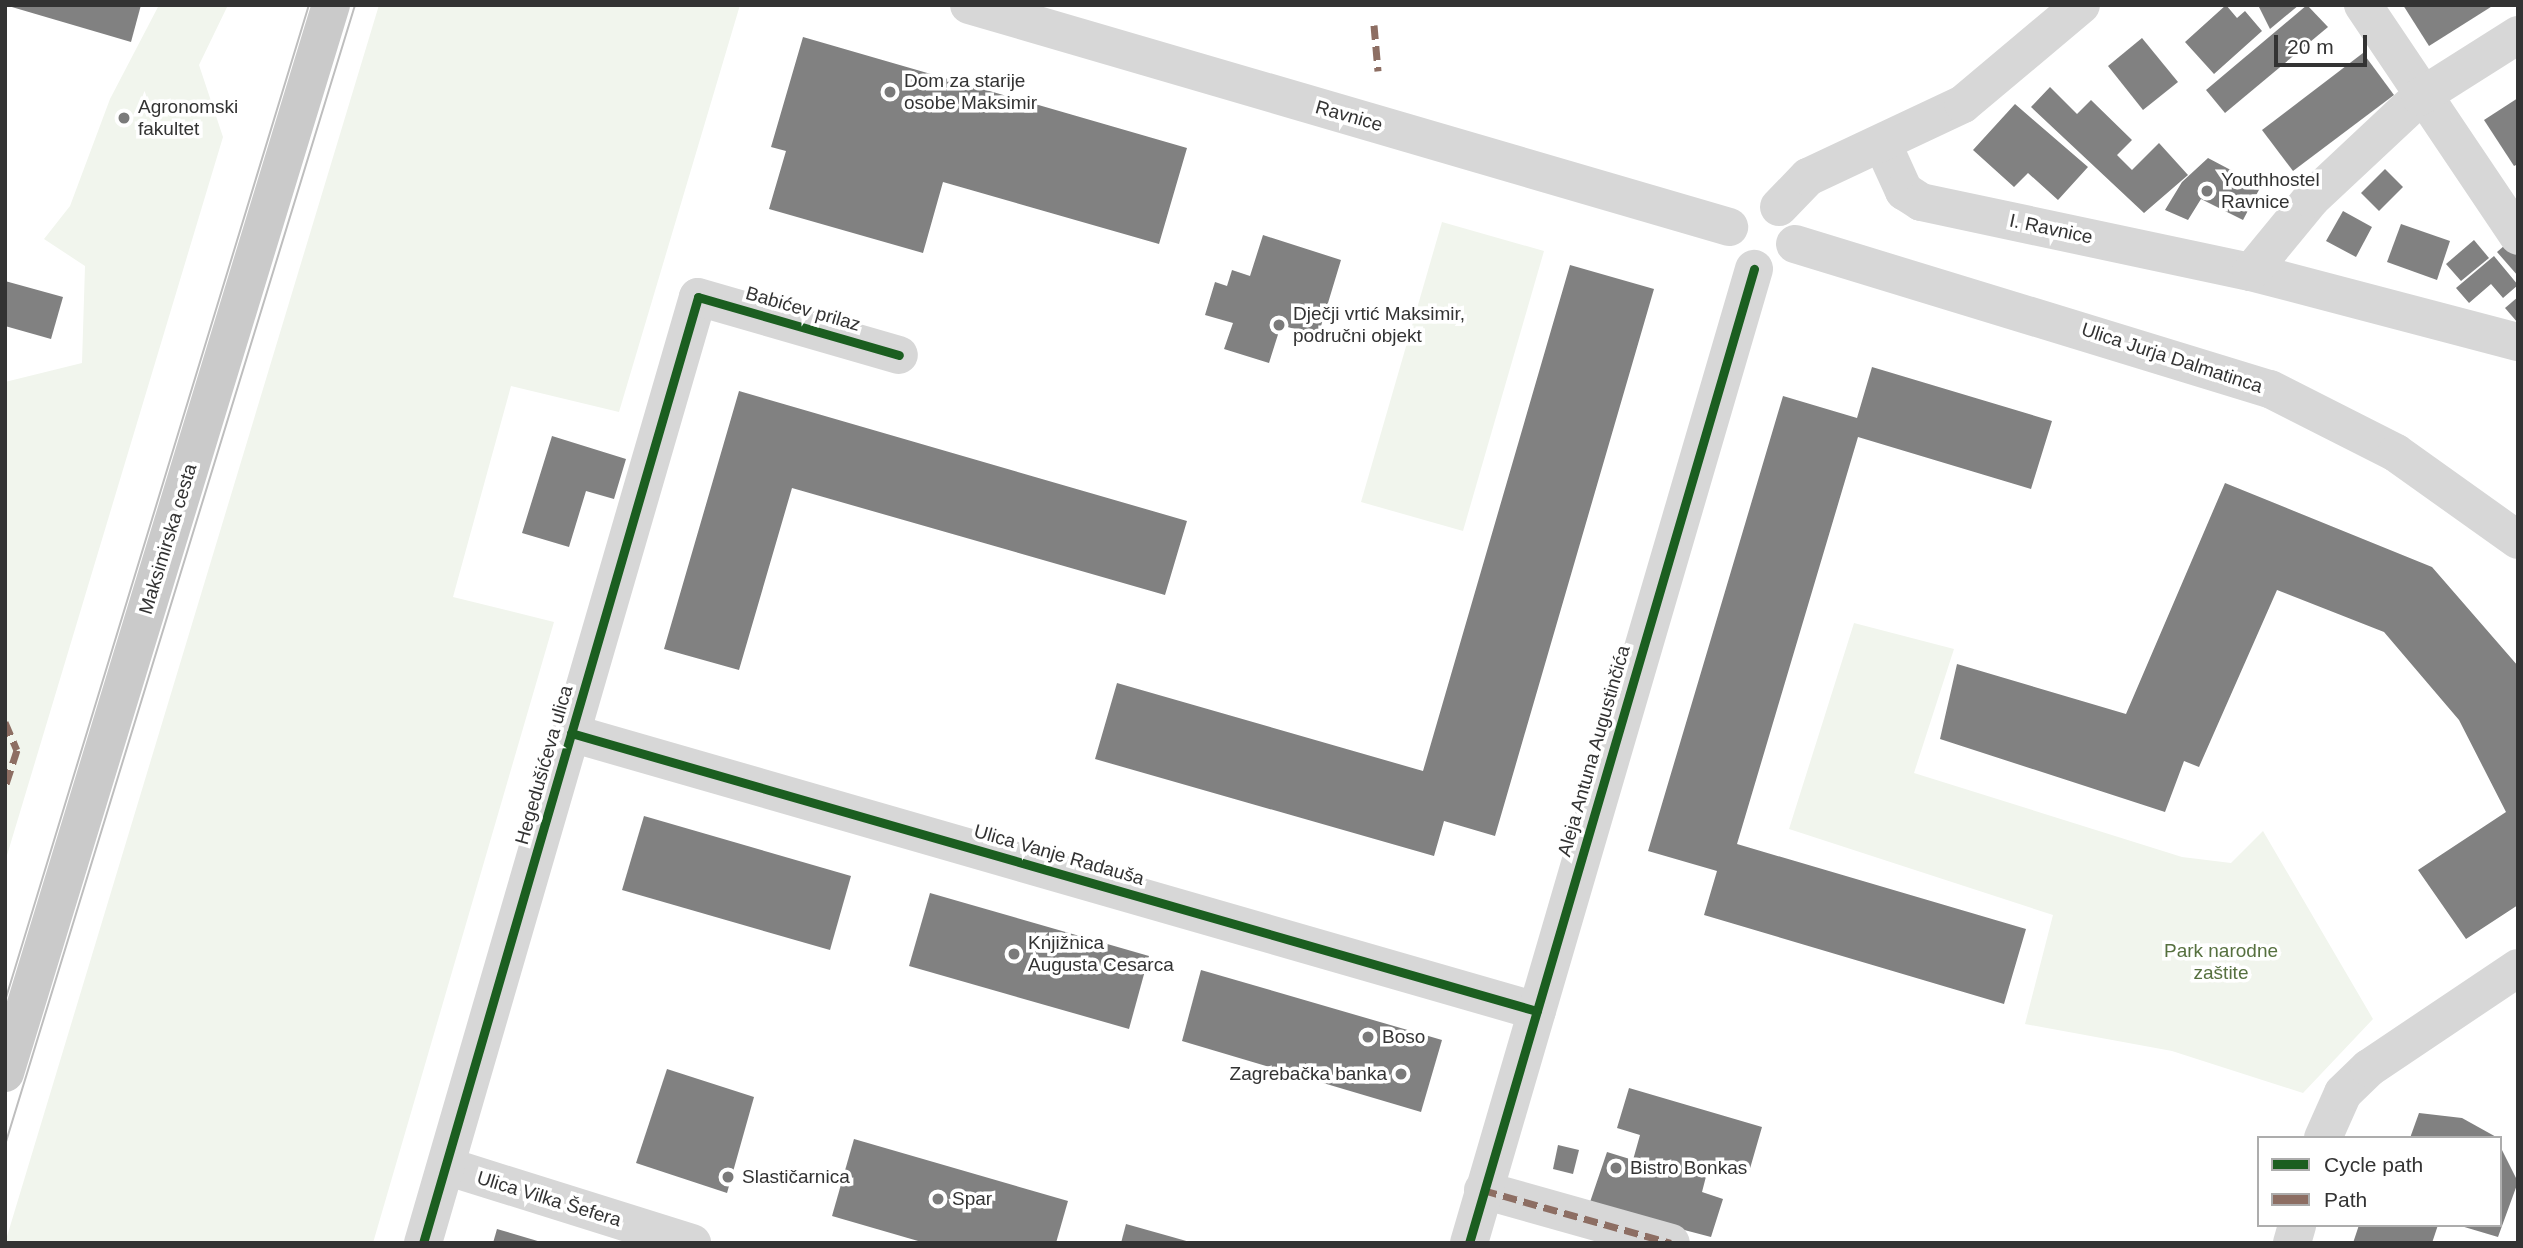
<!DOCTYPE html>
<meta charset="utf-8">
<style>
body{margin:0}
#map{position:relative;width:2523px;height:1248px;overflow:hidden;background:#fff;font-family:Helvetica,sans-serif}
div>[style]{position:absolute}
.green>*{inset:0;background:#f1f5ed}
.building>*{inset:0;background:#818181}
.minor>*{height:38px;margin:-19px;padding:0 19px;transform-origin:19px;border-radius:19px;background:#d7d7d7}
.major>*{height:38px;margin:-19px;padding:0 19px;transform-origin:19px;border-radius:19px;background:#cacaca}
.tram>*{height:2px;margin:-1px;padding:0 1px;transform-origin:1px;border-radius:1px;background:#bebebe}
.quiet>*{height:7px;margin-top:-3.5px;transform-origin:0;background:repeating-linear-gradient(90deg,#8d6e63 0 14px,transparent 0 21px)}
.cycleway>*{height:9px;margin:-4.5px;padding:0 4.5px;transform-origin:4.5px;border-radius:4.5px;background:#1b5e20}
.dots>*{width:19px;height:19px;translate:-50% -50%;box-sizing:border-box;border:4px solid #fff;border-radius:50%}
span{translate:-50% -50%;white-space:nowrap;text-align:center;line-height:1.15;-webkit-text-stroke:7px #fff;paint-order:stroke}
.poi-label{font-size:19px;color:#333}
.left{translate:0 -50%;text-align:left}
.right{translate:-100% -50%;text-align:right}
.street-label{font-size:19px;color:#333}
.park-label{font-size:19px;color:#56703f}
.frame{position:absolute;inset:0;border:7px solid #333;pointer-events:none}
.legend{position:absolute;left:2257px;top:1136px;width:245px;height:91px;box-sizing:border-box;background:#fff;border:2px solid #adadad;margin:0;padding:9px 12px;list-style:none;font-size:21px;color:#333}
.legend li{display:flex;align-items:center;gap:14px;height:35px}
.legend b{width:35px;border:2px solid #adadad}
.scale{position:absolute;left:2274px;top:35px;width:93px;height:32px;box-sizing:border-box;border:4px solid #333;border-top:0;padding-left:9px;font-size:21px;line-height:24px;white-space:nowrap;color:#333;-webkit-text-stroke:5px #fff;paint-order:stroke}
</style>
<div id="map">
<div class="green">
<div style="clip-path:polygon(159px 5px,228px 5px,199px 65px,223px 137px,5px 862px,5px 382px,82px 363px,85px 266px,44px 239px,70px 206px,110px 99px)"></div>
<div style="clip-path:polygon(379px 5px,740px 5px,619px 412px,511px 386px,453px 597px,554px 622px,373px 1243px,5px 1243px)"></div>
<div style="clip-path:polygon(1442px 222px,1544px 251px,1463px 531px,1361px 502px)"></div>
<div style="clip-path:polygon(1854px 623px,1954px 649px,1914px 773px,2182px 857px,2231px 863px,2263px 831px,2373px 1019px,2303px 1093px,2172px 1051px,2025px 1024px,2053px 915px,1789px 829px)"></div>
</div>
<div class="building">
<div style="clip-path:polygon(5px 5px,141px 5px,131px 42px)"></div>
<div style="clip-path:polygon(2226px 5px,2237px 18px,2245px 11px,2262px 31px,2214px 74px,2185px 42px)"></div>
<div style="clip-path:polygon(2258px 5px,2299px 5px,2270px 29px)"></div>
<div style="clip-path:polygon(2307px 5px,2328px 27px,2225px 113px,2206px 90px)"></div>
<div style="clip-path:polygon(2403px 5px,2494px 5px,2429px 46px)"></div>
<div style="clip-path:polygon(803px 37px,1187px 148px,1159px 244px,943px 182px,923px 253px,769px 209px,786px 151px,771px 147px)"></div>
<div style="clip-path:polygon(2142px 38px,2178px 82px,2143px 110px,2108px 66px)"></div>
<div style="clip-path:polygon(2363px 53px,2394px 95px,2293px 171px,2262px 130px)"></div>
<div style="clip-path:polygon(2050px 87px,2077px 114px,2091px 100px,2132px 140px,2117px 155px,2132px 170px,2159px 143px,2188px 175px,2144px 213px,2031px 107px)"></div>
<div style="clip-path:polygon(2518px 98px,2518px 164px,2514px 166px,2484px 120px)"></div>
<div style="clip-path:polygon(2015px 104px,2088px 167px,2058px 200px,2028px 173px,2014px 187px,1973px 150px)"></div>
<div style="clip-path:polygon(2208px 158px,2261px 186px,2243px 220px,2201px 199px,2188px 220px,2165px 210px,2182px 182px)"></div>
<div style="clip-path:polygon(2385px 169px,2403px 187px,2379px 211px,2361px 193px)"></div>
<div style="clip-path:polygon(2343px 211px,2372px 227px,2356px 257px,2326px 241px)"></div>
<div style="clip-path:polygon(2401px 224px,2450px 241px,2437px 280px,2387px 262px)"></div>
<div style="clip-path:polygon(1263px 235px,1341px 260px,1318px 336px,1281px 325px,1269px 363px,1224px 349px,1233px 323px,1205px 315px,1215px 282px,1227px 286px,1232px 270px,1250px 276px)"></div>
<div style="clip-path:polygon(2512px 239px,2518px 245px,2518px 276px,2497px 252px)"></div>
<div style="clip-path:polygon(2474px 240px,2489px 258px,2461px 281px,2446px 264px)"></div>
<div style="clip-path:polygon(2494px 256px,2518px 285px,2503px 298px,2491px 284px,2469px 303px,2456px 288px)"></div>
<div style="clip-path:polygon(1570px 265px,1654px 289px,1495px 836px,1444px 821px,1434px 856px,1095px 759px,1117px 683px,1423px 771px)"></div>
<div style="clip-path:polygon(5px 281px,63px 297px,51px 339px,5px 326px)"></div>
<div style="clip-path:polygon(2518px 297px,2518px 323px,2505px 308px)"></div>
<div style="clip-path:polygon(1872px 367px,2052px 421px,2031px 489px,1858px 437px,1737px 844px,2026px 929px,2004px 1004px,1704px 915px,1717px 871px,1648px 851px,1783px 396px,1857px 418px)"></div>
<div style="clip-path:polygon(739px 391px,1187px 521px,1165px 595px,792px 488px,739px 670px,664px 649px)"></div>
<div style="clip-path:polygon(552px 436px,626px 459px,614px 499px,586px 491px,569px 547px,522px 533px)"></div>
<div style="clip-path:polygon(2225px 483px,2432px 567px,2518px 666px,2518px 905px,2466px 939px,2418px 870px,2506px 812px,2459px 720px,2384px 632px,2277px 590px,2199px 767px,2184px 761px,2165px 812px,1940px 739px,1957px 664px,2126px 714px)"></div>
<div style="clip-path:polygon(644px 816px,851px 876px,830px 950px,622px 890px)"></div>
<div style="clip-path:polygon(930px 893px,1149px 956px,1129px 1029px,909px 966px)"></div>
<div style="clip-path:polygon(1201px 970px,1442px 1040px,1421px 1112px,1182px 1041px)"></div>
<div style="clip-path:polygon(667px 1069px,754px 1097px,727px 1193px,636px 1163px)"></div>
<div style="clip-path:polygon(1629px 1088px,1762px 1127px,1749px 1172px,1710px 1161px,1702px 1192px,1723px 1199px,1711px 1237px,1589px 1205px,1607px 1152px,1633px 1160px,1640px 1135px,1617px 1128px)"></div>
<div style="clip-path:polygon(2419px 1113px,2462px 1118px,2498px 1138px,2410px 1138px)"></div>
<div style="clip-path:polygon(854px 1139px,1068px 1201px,1056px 1243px,925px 1243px,832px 1216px)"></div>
<div style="clip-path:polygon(1558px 1145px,1579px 1150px,1573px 1174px,1553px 1169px)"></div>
<div style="clip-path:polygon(2500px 1146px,2518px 1182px,2498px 1237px,2461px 1226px,2500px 1225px)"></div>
<div style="clip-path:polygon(1126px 1224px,1190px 1242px,1190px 1243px,1121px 1243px)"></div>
<div style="clip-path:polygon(2359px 1225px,2438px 1225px,2432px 1243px,2353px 1243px)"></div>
<div style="clip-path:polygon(497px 1229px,541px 1242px,541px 1243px,493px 1243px)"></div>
</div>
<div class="minor">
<div style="left:969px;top:5px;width:792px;rotate:16.28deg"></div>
<div style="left:2363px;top:5px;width:278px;rotate:56.1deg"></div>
<div style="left:1883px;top:145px;width:51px;rotate:65.5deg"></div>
<div style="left:1904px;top:191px;width:20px;rotate:33deg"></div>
<div style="left:1921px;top:202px;width:337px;rotate:12deg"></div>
<div style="left:2251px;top:272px;width:276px;rotate:14.7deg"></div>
<div style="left:1779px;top:207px;width:42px;rotate:-46deg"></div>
<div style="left:1808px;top:177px;width:171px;rotate:-25.2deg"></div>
<div style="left:1963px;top:104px;width:154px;rotate:-40deg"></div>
<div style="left:1795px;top:244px;width:497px;rotate:17deg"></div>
<div style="left:2270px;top:389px;width:141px;rotate:26.9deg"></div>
<div style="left:2396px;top:453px;width:150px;rotate:35.5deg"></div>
<div style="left:2251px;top:272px;width:94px;rotate:-50.6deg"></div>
<div style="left:2311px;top:199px;width:149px;rotate:-43.1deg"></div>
<div style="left:2420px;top:97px;width:116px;rotate:-32.3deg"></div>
<div style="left:571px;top:733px;width:1005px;rotate:16.06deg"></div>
<div style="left:2323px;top:1138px;width:49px;rotate:-66deg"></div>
<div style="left:2343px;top:1093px;width:36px;rotate:-44deg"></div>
<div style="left:2369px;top:1068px;width:179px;rotate:-33.9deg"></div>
<div style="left:446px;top:1166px;width:258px;rotate:17.4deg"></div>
<div style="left:1483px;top:1190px;width:195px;rotate:15.7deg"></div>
<div style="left:423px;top:1243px;width:985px;rotate:-73.79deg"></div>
<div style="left:698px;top:297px;width:209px;rotate:16.1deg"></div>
<div style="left:1469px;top:1243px;width:1015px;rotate:-73.69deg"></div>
<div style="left:2292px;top:1243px;width:19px;rotate:-74deg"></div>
</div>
<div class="major">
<div style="left:5px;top:1073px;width:1117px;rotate:-73.03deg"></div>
</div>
<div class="tram">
<div style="left:5px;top:1001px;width:1041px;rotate:-73.03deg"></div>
<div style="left:5px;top:1145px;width:1193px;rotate:-72.93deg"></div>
</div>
<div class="quiet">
<div style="left:1374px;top:25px;width:46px;rotate:85deg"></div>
<div style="left:5px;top:722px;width:30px;rotate:67deg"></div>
<div style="left:17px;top:750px;width:38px;rotate:108deg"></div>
<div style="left:1483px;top:1190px;width:195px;rotate:15.7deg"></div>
</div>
<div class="cycleway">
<div style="left:571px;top:733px;width:1005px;rotate:16.06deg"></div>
<div style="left:423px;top:1243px;width:985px;rotate:-73.79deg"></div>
<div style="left:698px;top:297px;width:209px;rotate:16.1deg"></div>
<div style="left:1469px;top:1243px;width:1015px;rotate:-73.69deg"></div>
</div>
<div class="dots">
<div style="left:890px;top:92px;background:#7a7a7a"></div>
<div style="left:124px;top:118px;background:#7a7a7a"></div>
<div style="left:2207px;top:191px;background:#7a7a7a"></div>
<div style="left:1279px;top:325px;background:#7a7a7a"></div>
<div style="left:1014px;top:954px;background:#7a7a7a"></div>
<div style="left:1368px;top:1037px;background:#7a7a7a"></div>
<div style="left:1401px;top:1074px;background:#7a7a7a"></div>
<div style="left:1616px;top:1168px;background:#7a7a7a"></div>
<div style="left:728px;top:1177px;background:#7a7a7a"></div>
<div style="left:938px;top:1199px;background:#7a7a7a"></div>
</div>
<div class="poi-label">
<span class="left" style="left:904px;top:92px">Dom za starije<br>osobe Maksimir</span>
<span class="left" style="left:138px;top:118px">Agronomski<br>fakultet</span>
<span class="left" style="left:2221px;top:191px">Youthhostel<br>Ravnice</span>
<span class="left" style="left:1293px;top:325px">Dječji vrtić Maksimir,<br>područni objekt</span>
<span class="left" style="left:1028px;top:954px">Knjižnica<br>Augusta Cesarca</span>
<span class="left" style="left:1382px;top:1037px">Boso</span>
<span class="right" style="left:1387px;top:1074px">Zagrebačka banka</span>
<span class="left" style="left:1630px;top:1168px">Bistro Bonkas</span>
<span class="left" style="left:742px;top:1177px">Slastičarnica</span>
<span class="left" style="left:952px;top:1199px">Spar</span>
</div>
<div class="street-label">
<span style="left:1349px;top:116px;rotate:16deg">Ravnice</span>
<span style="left:2051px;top:229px;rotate:12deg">I. Ravnice</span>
<span style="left:803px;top:309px;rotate:16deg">Babićev prilaz</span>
<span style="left:2172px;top:358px;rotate:18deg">Ulica Jurja Dalmatinca</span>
<span style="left:168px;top:539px;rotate:-73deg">Maksimirska cesta</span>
<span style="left:1594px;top:751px;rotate:-74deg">Aleja Antuna Augustinčića</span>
<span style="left:544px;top:765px;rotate:-74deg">Hegedušićeva ulica</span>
<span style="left:1059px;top:855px;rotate:16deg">Ulica Vanje Radauša</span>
<span style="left:549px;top:1199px;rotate:17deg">Ulica Vilka Šefera</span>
</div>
<div class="park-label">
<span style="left:2221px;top:962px">Park narodne<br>zaštite</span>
</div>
<div class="frame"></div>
<ul class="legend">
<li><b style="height:9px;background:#1b5e20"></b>Cycle path</li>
<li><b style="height:9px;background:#8d6e63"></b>Path</li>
</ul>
<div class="scale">20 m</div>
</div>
